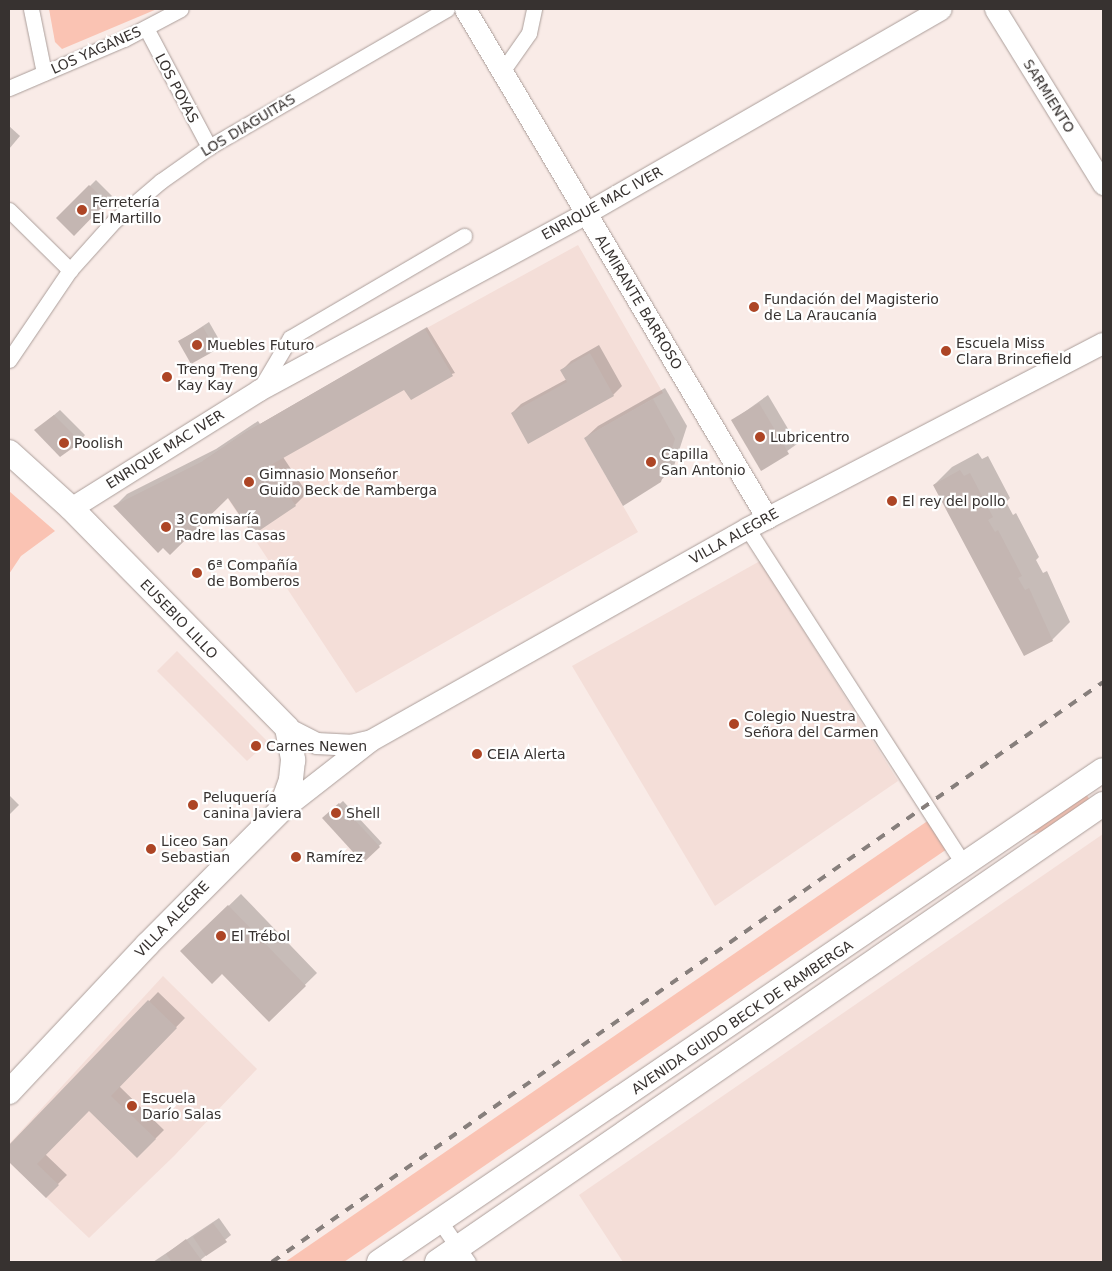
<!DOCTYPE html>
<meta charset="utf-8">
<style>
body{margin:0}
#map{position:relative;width:1112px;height:1271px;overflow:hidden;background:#f9ebe7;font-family:"DejaVu Sans",sans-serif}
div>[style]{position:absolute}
.built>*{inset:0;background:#f4ded8}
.green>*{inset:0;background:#fac3b3}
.shadow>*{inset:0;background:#0003}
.building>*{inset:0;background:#c4b6b2}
.roads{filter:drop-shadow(0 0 1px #ab9e9a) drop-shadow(0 0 1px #ab9e9a)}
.street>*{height:15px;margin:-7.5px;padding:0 7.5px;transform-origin:7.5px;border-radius:7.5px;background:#fff}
.secondary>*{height:21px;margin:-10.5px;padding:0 10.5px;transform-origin:10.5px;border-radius:10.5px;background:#fff}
.primary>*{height:24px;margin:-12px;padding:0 12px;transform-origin:12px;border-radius:12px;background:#fff}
.rail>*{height:4px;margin-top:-2px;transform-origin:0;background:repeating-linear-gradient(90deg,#877f7c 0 9px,transparent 0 18px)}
.dots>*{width:14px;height:14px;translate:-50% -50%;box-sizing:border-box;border:2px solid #fff;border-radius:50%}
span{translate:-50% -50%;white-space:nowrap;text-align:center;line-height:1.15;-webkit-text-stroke:4.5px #fff;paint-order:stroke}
.street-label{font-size:14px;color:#373230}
.poi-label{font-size:14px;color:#373230}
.left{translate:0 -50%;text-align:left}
.frame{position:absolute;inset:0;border:10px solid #373230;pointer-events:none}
</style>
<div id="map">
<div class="built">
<div style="clip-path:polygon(578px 245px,663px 393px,584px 438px,638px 532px,356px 693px,203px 461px,246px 432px,425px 329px)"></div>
<div style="clip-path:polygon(760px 561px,898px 781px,715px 906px,572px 666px)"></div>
<div style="clip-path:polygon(177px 651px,268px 742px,247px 761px,157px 671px)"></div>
<div style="clip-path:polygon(1103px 834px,1103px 1262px,623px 1262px,579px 1195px)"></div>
<div style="clip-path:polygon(163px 976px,257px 1069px,174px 1156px,89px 1238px,9px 1162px,9px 1144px)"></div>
</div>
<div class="green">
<div style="clip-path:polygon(49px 9px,157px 9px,62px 49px,55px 42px)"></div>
<div style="clip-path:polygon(9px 491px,55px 531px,21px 556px,9px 574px)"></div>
<div style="clip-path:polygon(1086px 794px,1091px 802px,1051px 829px,1029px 835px,991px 860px)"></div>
<div style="clip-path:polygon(929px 820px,947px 849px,344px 1262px,285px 1262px)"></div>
</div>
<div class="shadow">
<div style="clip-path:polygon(9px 126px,20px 136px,9px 149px)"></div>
<div style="clip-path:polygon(96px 180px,112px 196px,74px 234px,58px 218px)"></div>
<div style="clip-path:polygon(209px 322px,221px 343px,215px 349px,180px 341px)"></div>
<div style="clip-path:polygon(427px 327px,455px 373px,404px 388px,283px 457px,307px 493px,295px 505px,228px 496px,115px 506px,127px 494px,216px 449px,258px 421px,260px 424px)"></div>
<div style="clip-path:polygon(599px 345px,622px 386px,613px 395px,512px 413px,521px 404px,567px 379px,562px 370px,571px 361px)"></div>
<div style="clip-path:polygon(665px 388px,687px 426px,673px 469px,660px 481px,585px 438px,598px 426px)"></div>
<div style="clip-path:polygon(768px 395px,797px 444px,762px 469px,732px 421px)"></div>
<div style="clip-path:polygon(60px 410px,85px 435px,80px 441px,36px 430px)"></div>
<div style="clip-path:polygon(978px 453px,982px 459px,988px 456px,1010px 498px,1006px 502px,1013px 515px,1016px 513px,1039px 557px,1036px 560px,1043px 573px,1047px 571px,1070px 622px,1052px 640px,934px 485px,952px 467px)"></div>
<div style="clip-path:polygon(9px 795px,19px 805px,9px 815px)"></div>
<div style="clip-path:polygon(343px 801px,382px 843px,363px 861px,324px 818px)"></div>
<div style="clip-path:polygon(241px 894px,317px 973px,269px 1020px,222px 972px,182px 951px)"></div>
<div style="clip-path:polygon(158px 992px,185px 1018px,119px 1086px,164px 1130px,137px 1157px,89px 1110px,45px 1154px,67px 1175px,46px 1196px,9px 1160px,9px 1146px)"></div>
<div style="clip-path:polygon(219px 1218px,231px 1235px,198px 1262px,153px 1262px)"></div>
</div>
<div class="building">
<div style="clip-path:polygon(89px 185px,107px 202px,74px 236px,56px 218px)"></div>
<div style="clip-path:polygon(203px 327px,216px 350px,191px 364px,178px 341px)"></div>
<div style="clip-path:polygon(425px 329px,453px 376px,411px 400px,404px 390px,269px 466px,296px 506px,253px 535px,228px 498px,170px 555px,163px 548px,158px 553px,113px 506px,203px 461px,246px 432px)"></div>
<div style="clip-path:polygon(590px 353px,614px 396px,528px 444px,511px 413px,567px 382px,560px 370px)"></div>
<div style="clip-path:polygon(653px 399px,675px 439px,661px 482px,623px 506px,584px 438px)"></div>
<div style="clip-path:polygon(759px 403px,789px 454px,761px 471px,731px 420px)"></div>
<div style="clip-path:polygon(54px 415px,81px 442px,60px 457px,34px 430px)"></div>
<div style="clip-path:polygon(960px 470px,964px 476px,970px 473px,993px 517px,988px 520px,995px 532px,998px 530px,1022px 576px,1018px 578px,1025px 590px,1029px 588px,1053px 641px,1024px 656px,933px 485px)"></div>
<div style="clip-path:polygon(339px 803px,380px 847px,363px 863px,322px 818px)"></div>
<div style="clip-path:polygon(228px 905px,306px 986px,269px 1022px,222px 974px,212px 984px,180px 951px)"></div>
<div style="clip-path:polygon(148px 1000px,177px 1028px,111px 1096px,156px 1139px,137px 1158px,89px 1111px,37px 1164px,59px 1185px,46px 1198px,9px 1162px,9px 1145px)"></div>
<div style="clip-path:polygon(213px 1223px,227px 1242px,206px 1256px,193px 1237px)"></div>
<div style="clip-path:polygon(186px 1239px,202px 1261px,172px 1262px,166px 1254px)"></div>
</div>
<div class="roads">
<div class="street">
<div style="left:31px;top:9px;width:65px;rotate:78.5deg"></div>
<div style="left:146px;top:28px;width:135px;rotate:62.1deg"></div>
<div style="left:501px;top:73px;width:49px;rotate:-55deg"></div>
<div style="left:529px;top:33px;width:25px;rotate:-78deg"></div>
<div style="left:9px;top:88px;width:125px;rotate:-23.1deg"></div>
<div style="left:124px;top:39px;width:64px;rotate:-27.8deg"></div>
<div style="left:9px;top:210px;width:86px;rotate:44.5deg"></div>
<div style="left:9px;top:360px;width:109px;rotate:-55.9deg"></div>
<div style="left:70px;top:270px;width:66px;rotate:-48.1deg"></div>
<div style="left:114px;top:221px;width:62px;rotate:-40.4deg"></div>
<div style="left:161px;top:181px;width:59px;rotate:-35.3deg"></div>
<div style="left:209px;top:147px;width:275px;rotate:-30.1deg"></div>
<div style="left:261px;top:387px;width:57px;rotate:-59.4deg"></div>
<div style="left:290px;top:338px;width:202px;rotate:-30.4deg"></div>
<div style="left:747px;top:528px;width:401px;rotate:57.2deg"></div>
<div style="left:439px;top:1220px;width:51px;rotate:55.4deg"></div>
</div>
<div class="secondary">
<div style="left:465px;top:9px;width:592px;rotate:59.32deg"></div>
<div style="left:995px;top:9px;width:206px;rotate:58.3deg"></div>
<div style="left:71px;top:508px;width:222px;rotate:-32.1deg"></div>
<div style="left:259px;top:390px;width:372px;rotate:-28.4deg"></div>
<div style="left:586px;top:213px;width:409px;rotate:-29.9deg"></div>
<div style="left:287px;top:728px;width:33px;rotate:27deg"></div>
<div style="left:316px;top:743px;width:34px;rotate:3deg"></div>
<div style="left:350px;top:745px;width:18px;rotate:-13deg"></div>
<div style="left:280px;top:811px;width:115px;rotate:-38deg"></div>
<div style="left:371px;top:740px;width:432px;rotate:-29.4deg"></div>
<div style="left:747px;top:528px;width:401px;rotate:-27.5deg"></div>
</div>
<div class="primary">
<div style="left:9px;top:452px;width:84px;rotate:42.1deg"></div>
<div style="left:71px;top:508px;width:308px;rotate:45.5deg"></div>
<div style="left:287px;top:728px;width:33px;rotate:79deg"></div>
<div style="left:293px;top:760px;width:20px;rotate:96deg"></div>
<div style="left:291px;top:780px;width:33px;rotate:110deg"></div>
<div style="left:280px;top:811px;width:189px;rotate:134.8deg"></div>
<div style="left:147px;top:945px;width:202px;rotate:133.2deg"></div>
<div style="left:379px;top:1262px;width:875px;rotate:-34.2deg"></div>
<div style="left:437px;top:1262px;width:808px;rotate:-34.52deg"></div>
</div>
</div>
<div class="rail">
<div style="left:272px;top:1262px;width:1013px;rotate:-34.91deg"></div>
</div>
<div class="dots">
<div style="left:82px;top:210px;background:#ad4525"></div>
<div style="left:754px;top:307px;background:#ad4525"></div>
<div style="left:197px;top:345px;background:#ad4525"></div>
<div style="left:946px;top:351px;background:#ad4525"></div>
<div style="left:167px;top:377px;background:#ad4525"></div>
<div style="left:760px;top:437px;background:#ad4525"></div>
<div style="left:64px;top:443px;background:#ad4525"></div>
<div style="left:651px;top:462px;background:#ad4525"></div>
<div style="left:249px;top:482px;background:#ad4525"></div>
<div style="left:892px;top:501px;background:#ad4525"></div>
<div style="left:166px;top:527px;background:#ad4525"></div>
<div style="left:197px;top:573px;background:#ad4525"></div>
<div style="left:734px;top:724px;background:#ad4525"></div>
<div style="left:256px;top:746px;background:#ad4525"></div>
<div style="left:477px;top:754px;background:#ad4525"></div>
<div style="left:193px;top:805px;background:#ad4525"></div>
<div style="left:336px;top:813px;background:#ad4525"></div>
<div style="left:151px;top:849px;background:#ad4525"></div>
<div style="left:296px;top:857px;background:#ad4525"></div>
<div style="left:221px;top:936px;background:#ad4525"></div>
<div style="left:132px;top:1106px;background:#ad4525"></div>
</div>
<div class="street-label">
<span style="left:96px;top:50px;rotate:-24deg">LOS YAGANES</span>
<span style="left:177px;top:88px;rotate:62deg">LOS POYAS</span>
<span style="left:1049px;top:96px;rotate:58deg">SARMIENTO</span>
<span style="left:248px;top:125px;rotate:-31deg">LOS DIAGUITAS</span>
<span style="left:602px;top:203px;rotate:-29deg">ENRIQUE MAC IVER</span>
<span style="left:639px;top:302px;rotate:59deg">ALMIRANTE BARROSO</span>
<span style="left:165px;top:449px;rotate:-32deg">ENRIQUE MAC IVER</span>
<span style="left:734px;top:536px;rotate:-29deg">VILLA ALEGRE</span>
<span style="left:179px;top:619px;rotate:46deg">EUSEBIO LILLO</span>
<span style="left:172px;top:919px;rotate:-46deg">VILLA ALEGRE</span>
<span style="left:742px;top:1017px;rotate:-34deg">AVENIDA GUIDO BECK DE RAMBERGA</span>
</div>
<div class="poi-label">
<span class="left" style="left:92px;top:210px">Ferretería<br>El Martillo</span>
<span class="left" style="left:764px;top:307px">Fundación del Magisterio<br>de La Araucanía</span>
<span class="left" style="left:956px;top:351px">Escuela Miss<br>Clara Brincefield</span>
<span class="left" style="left:207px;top:345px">Muebles Futuro</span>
<span class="left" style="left:177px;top:377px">Treng Treng<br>Kay Kay</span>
<span class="left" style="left:770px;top:437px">Lubricentro</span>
<span class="left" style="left:74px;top:443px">Poolish</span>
<span class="left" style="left:661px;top:462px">Capilla<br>San Antonio</span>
<span class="left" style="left:259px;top:482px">Gimnasio Monseñor<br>Guido Beck de Ramberga</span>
<span class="left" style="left:902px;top:501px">El rey del pollo</span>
<span class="left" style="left:176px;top:527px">3 Comisaría<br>Padre las Casas</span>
<span class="left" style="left:207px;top:573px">6ª Compañía<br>de Bomberos</span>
<span class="left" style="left:744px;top:724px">Colegio Nuestra<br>Señora del Carmen</span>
<span class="left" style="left:266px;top:746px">Carnes Newen</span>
<span class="left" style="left:487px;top:754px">CEIA Alerta</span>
<span class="left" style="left:203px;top:805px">Peluquería<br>canina Javiera</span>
<span class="left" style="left:346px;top:813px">Shell</span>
<span class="left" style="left:161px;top:849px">Liceo San<br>Sebastian</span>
<span class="left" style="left:306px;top:857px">Ramírez</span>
<span class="left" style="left:231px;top:936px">El Trébol</span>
<span class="left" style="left:142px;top:1106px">Escuela<br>Darío Salas</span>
</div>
<div class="frame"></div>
</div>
